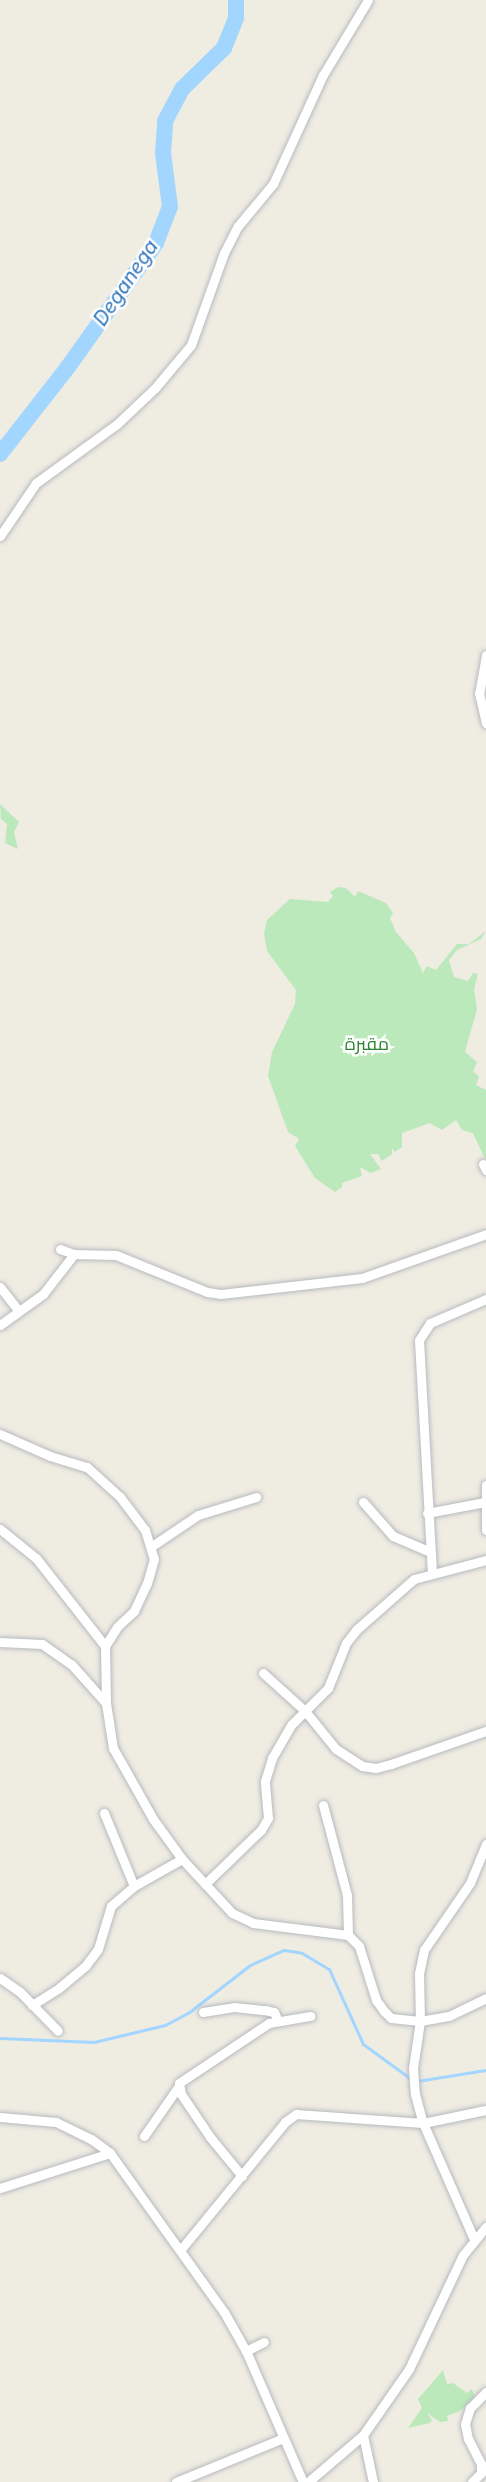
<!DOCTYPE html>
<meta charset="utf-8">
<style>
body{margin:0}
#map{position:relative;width:486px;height:2482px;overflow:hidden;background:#efece2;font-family:Inter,Cairo,sans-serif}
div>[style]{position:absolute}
.green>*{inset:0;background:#bbe9bb}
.stream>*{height:3px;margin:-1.5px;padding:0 1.5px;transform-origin:1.5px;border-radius:1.5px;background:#a2d6ff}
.river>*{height:16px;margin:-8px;padding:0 8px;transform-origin:8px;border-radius:8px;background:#a2d6ff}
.roads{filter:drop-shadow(0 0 2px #b7bac0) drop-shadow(0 0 2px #b7bac0)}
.street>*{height:9px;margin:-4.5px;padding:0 4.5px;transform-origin:4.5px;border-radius:4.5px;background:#fff}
span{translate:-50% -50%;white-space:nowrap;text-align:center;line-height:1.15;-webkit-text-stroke:5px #fff;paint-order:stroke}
.park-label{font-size:18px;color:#2b8330}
.water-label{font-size:20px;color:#3476bc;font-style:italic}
</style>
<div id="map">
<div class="green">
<div style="clip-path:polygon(0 804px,19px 822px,14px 832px,18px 849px,5px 843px,7px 824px,1px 819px)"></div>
<div style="clip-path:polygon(338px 887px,346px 888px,355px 897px,358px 891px,386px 903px,393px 913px,390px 918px,396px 932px,414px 953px,423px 973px,427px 966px,436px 970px,457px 944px,469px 944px,486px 931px,481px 939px,457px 950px,449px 960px,454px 977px,468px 981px,473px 973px,478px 974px,474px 989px,477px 1009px,465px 1052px,477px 1062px,473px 1072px,479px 1076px,476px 1085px,486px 1090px,486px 1161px,473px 1133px,462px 1130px,456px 1120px,442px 1130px,430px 1123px,402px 1133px,402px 1147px,395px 1152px,392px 1148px,392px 1154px,382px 1161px,378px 1154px,370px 1154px,381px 1169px,371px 1173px,360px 1167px,362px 1176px,342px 1183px,342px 1187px,335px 1192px,315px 1178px,295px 1146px,299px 1139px,288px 1132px,268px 1076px,272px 1052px,295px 1004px,296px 990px,267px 951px,264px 933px,267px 920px,290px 899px,328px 902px,333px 896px,330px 892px)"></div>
<div style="clip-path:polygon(443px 2370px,447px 2384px,453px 2383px,467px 2393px,472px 2389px,475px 2397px,460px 2411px,447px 2416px,448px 2421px,440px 2422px,427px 2413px,432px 2420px,430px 2423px,408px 2428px,422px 2408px,418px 2399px)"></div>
</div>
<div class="stream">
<div style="left:0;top:2038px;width:94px;rotate:2.4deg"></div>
<div style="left:94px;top:2042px;width:73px;rotate:-13.5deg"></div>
<div style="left:165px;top:2025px;width:26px;rotate:-28deg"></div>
<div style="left:188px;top:2013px;width:78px;rotate:-37.7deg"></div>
<div style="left:250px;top:1965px;width:37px;rotate:-24deg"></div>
<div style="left:284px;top:1950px;width:18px;rotate:9deg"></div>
<div style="left:302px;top:1953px;width:31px;rotate:31deg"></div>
<div style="left:329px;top:1969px;width:82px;rotate:65.6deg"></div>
<div style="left:363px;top:2044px;width:59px;rotate:36.1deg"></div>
<div style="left:417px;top:2081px;width:70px;rotate:-9.1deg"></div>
</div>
<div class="river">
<div style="left:0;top:454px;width:110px;rotate:-52deg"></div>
<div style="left:68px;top:367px;width:152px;rotate:-54.6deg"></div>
<div style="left:156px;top:243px;width:39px;rotate:-69deg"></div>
<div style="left:170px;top:207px;width:54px;rotate:-97.4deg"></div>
<div style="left:163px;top:153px;width:32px;rotate:-86deg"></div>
<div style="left:165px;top:121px;width:36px;rotate:-62deg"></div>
<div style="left:182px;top:89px;width:59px;rotate:-44.3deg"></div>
<div style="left:224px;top:48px;width:32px;rotate:-68deg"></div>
<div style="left:236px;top:18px;width:18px;rotate:-90deg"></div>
</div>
<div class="roads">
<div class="street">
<div style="left:0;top:536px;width:64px;rotate:-55.8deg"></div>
<div style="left:36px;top:483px;width:100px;rotate:-36.1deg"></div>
<div style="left:117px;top:424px;width:52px;rotate:-43.5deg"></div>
<div style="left:155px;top:388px;width:56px;rotate:-50.1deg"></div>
<div style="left:191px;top:345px;width:98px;rotate:-70.3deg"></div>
<div style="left:224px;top:253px;width:30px;rotate:-63deg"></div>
<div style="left:238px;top:226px;width:55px;rotate:-50.2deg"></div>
<div style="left:273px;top:184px;width:120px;rotate:-65.4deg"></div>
<div style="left:323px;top:75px;width:87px;rotate:-59deg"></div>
<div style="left:486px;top:655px;width:39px;rotate:100deg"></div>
<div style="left:479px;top:693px;width:31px;rotate:77deg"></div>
<div style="left:483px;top:1164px;width:7px;rotate:63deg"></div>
<div style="left:60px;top:1249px;width:15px;rotate:20deg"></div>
<div style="left:74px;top:1254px;width:42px;rotate:1.4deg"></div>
<div style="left:116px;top:1255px;width:98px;rotate:22.1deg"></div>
<div style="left:207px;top:1292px;width:14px;rotate:8deg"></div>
<div style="left:221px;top:1294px;width:142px;rotate:-6.5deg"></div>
<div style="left:362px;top:1278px;width:132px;rotate:-19.5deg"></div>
<div style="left:0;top:1287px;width:29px;rotate:52deg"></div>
<div style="left:0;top:1325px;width:53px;rotate:-35.8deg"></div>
<div style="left:43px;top:1294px;width:51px;rotate:-52.2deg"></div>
<div style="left:0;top:1434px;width:55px;rotate:23.7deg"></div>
<div style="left:50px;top:1456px;width:39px;rotate:17deg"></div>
<div style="left:87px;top:1467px;width:45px;rotate:42.3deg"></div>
<div style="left:120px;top:1497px;width:41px;rotate:52.9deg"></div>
<div style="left:145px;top:1530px;width:30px;rotate:73deg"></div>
<div style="left:154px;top:1559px;width:25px;rotate:106deg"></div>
<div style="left:147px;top:1583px;width:31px;rotate:115deg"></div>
<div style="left:134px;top:1611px;width:23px;rotate:137deg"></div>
<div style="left:117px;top:1627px;width:22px;rotate:122deg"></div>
<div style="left:105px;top:1646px;width:57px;rotate:89deg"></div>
<div style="left:106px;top:1703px;width:46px;rotate:81.2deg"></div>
<div style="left:113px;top:1748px;width:81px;rotate:60.6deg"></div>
<div style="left:153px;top:1819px;width:49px;rotate:54.1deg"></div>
<div style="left:182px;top:1859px;width:74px;rotate:47.2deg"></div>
<div style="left:232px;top:1913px;width:23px;rotate:25deg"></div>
<div style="left:253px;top:1923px;width:96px;rotate:7.2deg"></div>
<div style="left:348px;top:1935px;width:16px;rotate:45deg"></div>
<div style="left:359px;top:1946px;width:57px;rotate:72.5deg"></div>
<div style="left:376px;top:2000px;width:14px;rotate:54deg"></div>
<div style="left:384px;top:2011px;width:10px;rotate:45deg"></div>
<div style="left:391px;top:2018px;width:29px;rotate:6deg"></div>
<div style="left:420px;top:2021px;width:48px;rotate:98.5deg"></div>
<div style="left:413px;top:2068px;width:26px;rotate:86deg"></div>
<div style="left:415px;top:2094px;width:30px;rotate:75deg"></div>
<div style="left:423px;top:2123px;width:127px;rotate:66.3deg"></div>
<div style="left:486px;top:1485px;width:45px;rotate:90deg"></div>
<div style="left:363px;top:1502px;width:45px;rotate:48.6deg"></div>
<div style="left:393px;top:1536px;width:39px;rotate:23deg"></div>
<div style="left:427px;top:1513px;width:59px;rotate:-10.7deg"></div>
<div style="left:0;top:1529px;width:46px;rotate:38.9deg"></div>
<div style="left:36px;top:1558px;width:112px;rotate:51.9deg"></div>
<div style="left:152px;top:1546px;width:55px;rotate:-34deg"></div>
<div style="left:198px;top:1515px;width:61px;rotate:-17.2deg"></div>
<div style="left:432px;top:1573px;width:233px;rotate:-93.2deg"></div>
<div style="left:419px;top:1340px;width:20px;rotate:-57deg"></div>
<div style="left:430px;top:1323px;width:61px;rotate:-23.2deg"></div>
<div style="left:0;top:1642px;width:42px;rotate:2.7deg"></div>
<div style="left:42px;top:1644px;width:35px;rotate:35deg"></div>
<div style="left:71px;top:1664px;width:52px;rotate:48.1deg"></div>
<div style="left:263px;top:1673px;width:57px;rotate:42.1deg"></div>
<div style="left:305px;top:1711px;width:49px;rotate:50.8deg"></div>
<div style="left:336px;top:1749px;width:31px;rotate:33deg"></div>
<div style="left:362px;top:1766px;width:14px;rotate:8deg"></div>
<div style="left:376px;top:1768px;width:16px;rotate:-15deg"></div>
<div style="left:391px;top:1764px;width:101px;rotate:-19.2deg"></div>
<div style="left:323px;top:1805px;width:93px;rotate:75.1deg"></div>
<div style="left:347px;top:1895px;width:40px;rotate:88.6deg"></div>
<div style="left:104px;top:1813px;width:79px;rotate:67.7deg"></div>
<div style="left:486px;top:1844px;width:42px;rotate:112.3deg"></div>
<div style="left:470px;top:1883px;width:81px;rotate:124.5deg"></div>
<div style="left:424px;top:1950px;width:24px;rotate:102deg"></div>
<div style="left:419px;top:1973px;width:48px;rotate:88.8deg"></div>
<div style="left:420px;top:2021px;width:29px;rotate:-10deg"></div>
<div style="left:449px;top:2016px;width:41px;rotate:-25.9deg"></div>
<div style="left:205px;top:1884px;width:78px;rotate:-44deg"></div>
<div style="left:261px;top:1830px;width:14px;rotate:-60deg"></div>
<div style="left:268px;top:1818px;width:37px;rotate:-95deg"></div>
<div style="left:265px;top:1781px;width:24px;rotate:-73deg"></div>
<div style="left:272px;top:1758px;width:39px;rotate:-60deg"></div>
<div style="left:292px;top:1724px;width:51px;rotate:-45deg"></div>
<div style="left:328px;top:1688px;width:48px;rotate:-68.2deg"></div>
<div style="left:346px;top:1643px;width:16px;rotate:-52deg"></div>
<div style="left:356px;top:1630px;width:77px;rotate:-41.3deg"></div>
<div style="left:414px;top:1579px;width:74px;rotate:-14.8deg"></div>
<div style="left:0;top:1978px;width:24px;rotate:35deg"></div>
<div style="left:20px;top:1992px;width:54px;rotate:45.7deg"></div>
<div style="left:32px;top:2005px;width:32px;rotate:-32deg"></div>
<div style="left:59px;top:1988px;width:35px;rotate:-40deg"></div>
<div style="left:86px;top:1965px;width:20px;rotate:-53deg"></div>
<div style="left:98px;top:1949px;width:45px;rotate:-73.2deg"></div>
<div style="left:111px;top:1906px;width:30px;rotate:-41deg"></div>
<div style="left:134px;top:1886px;width:55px;rotate:-29.4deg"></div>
<div style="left:203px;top:2012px;width:31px;rotate:-9deg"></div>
<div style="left:234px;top:2007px;width:31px;rotate:6deg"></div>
<div style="left:265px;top:2010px;width:9px;rotate:13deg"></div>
<div style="left:274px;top:2012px;width:10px;rotate:66deg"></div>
<div style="left:0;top:2117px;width:56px;rotate:5.1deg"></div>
<div style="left:56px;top:2122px;width:39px;rotate:26deg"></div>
<div style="left:91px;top:2139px;width:24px;rotate:36deg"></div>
<div style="left:110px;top:2153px;width:196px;rotate:54.4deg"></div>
<div style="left:224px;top:2312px;width:45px;rotate:60.6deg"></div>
<div style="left:246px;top:2351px;width:143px;rotate:66.5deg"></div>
<div style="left:144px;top:2136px;width:60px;rotate:-55.2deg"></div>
<div style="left:242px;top:2176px;width:50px;rotate:-129.4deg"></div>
<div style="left:210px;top:2137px;width:52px;rotate:-124deg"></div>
<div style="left:181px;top:2094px;width:11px;rotate:-100deg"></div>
<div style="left:179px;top:2083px;width:108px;rotate:-33.7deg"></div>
<div style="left:269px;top:2023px;width:42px;rotate:-9.7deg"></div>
<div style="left:0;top:2188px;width:115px;rotate:-17.7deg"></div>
<div style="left:182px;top:2248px;width:163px;rotate:-50.7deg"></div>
<div style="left:285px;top:2122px;width:14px;rotate:-36deg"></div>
<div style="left:296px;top:2114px;width:127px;rotate:4.1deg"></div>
<div style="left:423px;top:2123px;width:64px;rotate:-11.7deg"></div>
<div style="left:246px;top:2351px;width:20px;rotate:-27deg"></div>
<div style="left:363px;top:2435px;width:48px;rotate:78deg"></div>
<div style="left:176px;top:2482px;width:113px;rotate:-22.3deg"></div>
<div style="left:308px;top:2482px;width:72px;rotate:-40.5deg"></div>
<div style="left:363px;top:2435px;width:80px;rotate:-55.1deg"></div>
<div style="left:409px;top:2369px;width:126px;rotate:-64.7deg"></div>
<div style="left:463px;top:2255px;width:36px;rotate:-51deg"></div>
<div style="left:472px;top:2482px;width:13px;rotate:-45deg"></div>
<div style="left:481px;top:2473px;width:9px;rotate:-90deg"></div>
<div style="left:481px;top:2464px;width:28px;rotate:-117deg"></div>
<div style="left:468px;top:2439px;width:15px;rotate:-101deg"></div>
<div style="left:465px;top:2424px;width:17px;rotate:-73deg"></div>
<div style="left:470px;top:2408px;width:23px;rotate:-45deg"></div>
</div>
</div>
<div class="park-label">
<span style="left:367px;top:1044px">مقبرة</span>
</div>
<div class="water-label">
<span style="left:126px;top:283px;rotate:-56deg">Deganega</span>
</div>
</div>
